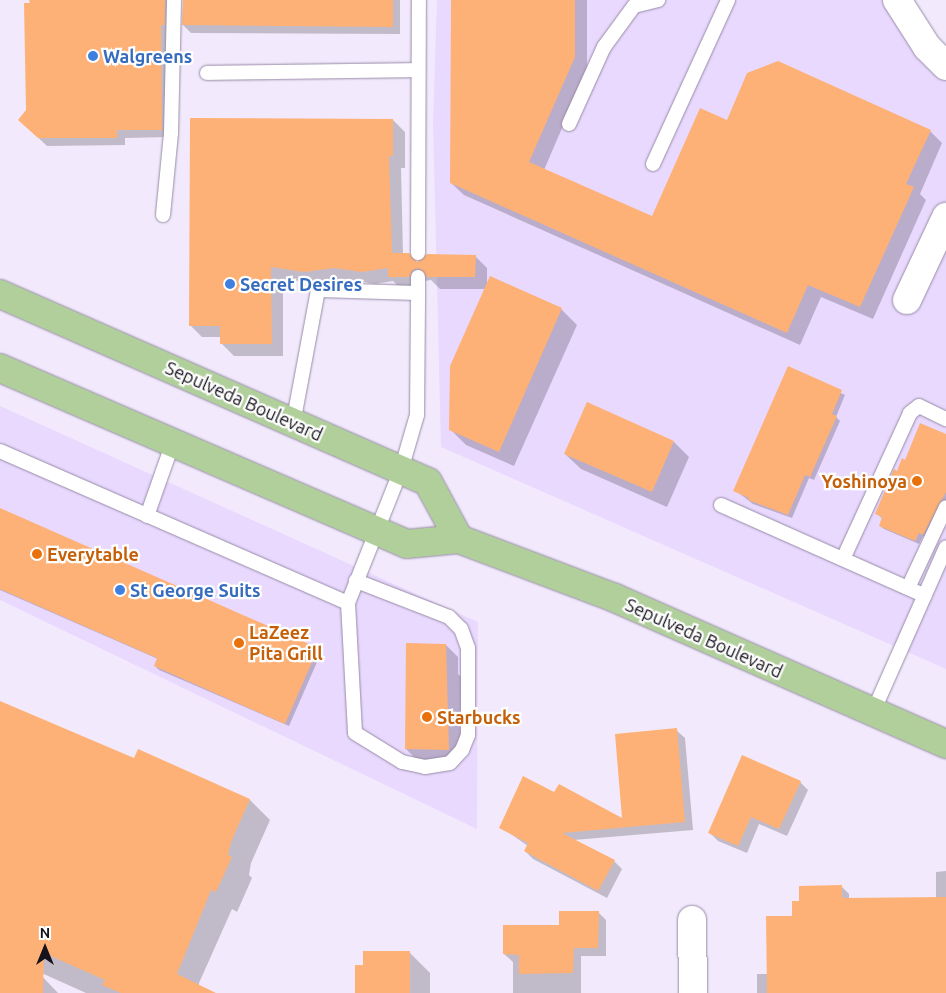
<!DOCTYPE html>
<style>
body{margin:0}
#map{position:relative;width:946px;height:993px;overflow:hidden;background:#f2eafc;font-family:Ubuntu,sans-serif}
div>[style]{position:absolute}
.built>*{inset:0;background:#e9d9fe}
.shadow>*{inset:0;background:#0003}
.building>*{inset:0;background:#fdb176}
.roads{filter:drop-shadow(0 0 1px #978ba7) drop-shadow(0 0 1px #978ba7)}
.lane>*{height:14px;margin:-7px;padding:0 7px;transform-origin:7px;border-radius:7px;background:#fff}
.street>*{height:28px;margin:-14px;padding:0 14px;transform-origin:14px;border-radius:14px;background:#fff}
.primary>*{height:28px;margin:-14px;padding:0 14px;transform-origin:14px;border-radius:14px;background:#b0cf9b}
.dots>*{width:14px;height:14px;translate:-50% -50%;box-sizing:border-box;border:2px solid #fff;border-radius:50%}
span{translate:-50% -50%;white-space:nowrap;text-align:center;line-height:1.15;-webkit-text-stroke:4.5px #fff;paint-order:stroke}
.shop-label{font-size:18px;color:#366cbe;font-weight:700}
.left{translate:0 -50%;text-align:left}
.street-label{font-size:18px;color:#17131d}
.food-label{font-size:18px;color:#c56008;font-weight:700}
.right{translate:-100% -50%;text-align:right}
.north{position:absolute;left:20px;top:923px;width:50px;height:50px;-webkit-text-stroke:4px #fff;paint-order:stroke;rotate:0deg;font-size:14px;font-weight:700;line-height:20px;text-align:center;color:#17131d}
.north::after{content:'';display:block;margin:auto;width:18px;height:22px;background:#17131d;clip-path:polygon(50% 0,100% 100%,50% 72%,0 100%)}
</style>
<div id="map">
<div class="built">
<div style="clip-path:polygon(437px 0,892px 0,946px 71px,946px 669px,441px 447px,433px 122px)"></div>
<div style="clip-path:polygon(0 406px,478px 622px,477px 829px,0 600px)"></div>
</div>
<div class="shadow">
<div style="clip-path:polygon(31px 0,180px 0,169px 137px,125px 138px,125px 145px,47px 146px,27px 127px)"></div>
<div style="clip-path:polygon(183px 0,400px 0,400px 34px,191px 33px,183px 25px)"></div>
<div style="clip-path:polygon(453px 0,587px 0,587px 70px,544px 170px,653px 218px,727px 121px,930px 131px,942px 143px,920px 194px,926px 200px,873px 319px,821px 297px,800px 345px,464px 195px,451px 183px)"></div>
<div style="clip-path:polygon(393px 120px,405px 132px,405px 168px,401px 168px,403px 254px,418px 263px,475px 256px,487px 268px,487px 286px,490px 278px,561px 309px,577px 325px,514px 466px,466px 445px,450px 429px,485px 289px,440px 289px,431px 280px,425px 281px,421px 289px,401px 289px,393px 281px,375px 284px,347px 279px,317px 283px,283px 279px,283px 356px,234px 356px,222px 344px,222px 337px,202px 337px,190px 325px)"></div>
<div style="clip-path:polygon(788px 368px,845px 395px,836px 417px,840px 421px,814px 480px,809px 478px,792px 518px,753px 504px,735px 490px)"></div>
<div style="clip-path:polygon(946px 436px,946px 504px,927px 538px,923px 536px,919px 544px,884px 529px,880px 526px,883px 519px,877px 514px,897px 473px,906px 461px)"></div>
<div style="clip-path:polygon(674px 442px,689px 457px,667px 507px,581px 469px,565px 454px)"></div>
<div style="clip-path:polygon(0 509px,318px 650px,321px 653px,289px 726px,159px 670px,155px 666px,158px 659px,0 590px)"></div>
<div style="clip-path:polygon(446px 645px,458px 657px,458px 674px,461px 677px,460px 761px,418px 761px,406px 749px)"></div>
<div style="clip-path:polygon(0 707px,134px 760px,250px 800px,270px 820px,251px 863px,249px 875px,252px 878px,237px 912px,232px 909px,199px 983px,199px 993px,86px 993px,37px 971px,58px 993px,0 993px)"></div>
<div style="clip-path:polygon(676px 730px,685px 738px,693px 830px,574px 840px,614px 861px,622px 869px,607px 898px,533px 859px,525px 851px,528px 846px,501px 827px,555px 794px,624px 820px)"></div>
<div style="clip-path:polygon(800px 782px,808px 790px,787px 836px,759px 824px,747px 853px,718px 841px,710px 833px)"></div>
<div style="clip-path:polygon(946px 871px,946px 993px,757px 993px,757px 974px,768px 974px,800px 902px,841px 886px,849px 894px,849px 900px,936px 899px,936px 872px)"></div>
<div style="clip-path:polygon(598px 912px,606px 920px,606px 956px,581px 956px,581px 993px,513px 993px,513px 962px,504px 954px)"></div>
<div style="clip-path:polygon(409px 952px,430px 973px,430px 993px,357px 993px,364px 966px)"></div>
</div>
<div class="building">
<div style="clip-path:polygon(29px 0,165px 0,165px 25px,161px 25px,162px 130px,117px 130px,117px 138px,38px 138px,18px 120px,26px 110px,24px 3px,30px 3px)"></div>
<div style="clip-path:polygon(183px 0,393px 0,393px 27px,182px 25px)"></div>
<div style="clip-path:polygon(451px 0,575px 0,575px 57px,529px 162px,652px 216px,700px 108px,727px 120px,747px 73px,778px 61px,931px 130px,906px 184px,914px 187px,860px 307px,808px 285px,787px 333px,450px 183px)"></div>
<div style="clip-path:polygon(190px 118px,393px 119px,393px 156px,389px 156px,392px 253px,409px 253px,417px 262px,427px 254px,476px 255px,475px 277px,427px 277px,418px 268px,413px 270px,409px 277px,388px 277px,388px 268px,362px 272px,334px 268px,304px 272px,271px 267px,272px 344px,220px 344px,220px 326px,189px 326px)"></div>
<div style="clip-path:polygon(490px 276px,562px 308px,499px 452px,449px 430px,450px 366px)"></div>
<div style="clip-path:polygon(788px 366px,842px 390px,832px 414px,837px 416px,810px 477px,805px 475px,788px 515px,748px 500px,749px 498px,733px 491px)"></div>
<div style="clip-path:polygon(587px 402px,674px 441px,652px 492px,564px 454px)"></div>
<div style="clip-path:polygon(920px 423px,946px 434px,946px 492px,923px 535px,919px 533px,915px 541px,879px 526px,882px 517px,875px 514px,894px 469px,897px 471px,902px 458px,905px 460px)"></div>
<div style="clip-path:polygon(0 508px,318px 648px,285px 724px,154px 666px,157px 658px,0 589px)"></div>
<div style="clip-path:polygon(406px 643px,446px 644px,449px 750px,405px 749px)"></div>
<div style="clip-path:polygon(0 701px,134px 758px,138px 749px,250px 799px,231px 842px,228px 855px,232px 857px,216px 892px,211px 890px,177px 974px,216px 993px,121px 993px,102px 985px,105px 980px,44px 953px,43px 993px,0 993px)"></div>
<div style="clip-path:polygon(677px 728px,685px 822px,562px 833px,615px 860px,598px 891px,524px 851px,528px 843px,499px 828px,523px 776px,554px 792px,559px 784px,622px 818px,615px 734px)"></div>
<div style="clip-path:polygon(742px 755px,801px 781px,779px 829px,751px 817px,738px 846px,708px 833px)"></div>
<div style="clip-path:polygon(842px 885px,842px 898px,946px 897px,946px 993px,767px 993px,766px 916px,792px 916px,792px 901px,799px 901px,799px 886px)"></div>
<div style="clip-path:polygon(559px 911px,599px 911px,598px 948px,574px 948px,573px 973px,519px 974px,519px 955px,503px 954px,503px 925px,559px 925px)"></div>
<div style="clip-path:polygon(363px 951px,410px 951px,410px 993px,355px 993px,355px 965px,363px 965px)"></div>
</div>
<div class="roads">
<div class="lane">
<div style="left:207px;top:73px;width:211px;rotate:-0.8deg"></div>
<div style="left:569px;top:124px;width:85px;rotate:-65.6deg"></div>
<div style="left:604px;top:47px;width:51px;rotate:-53.8deg"></div>
<div style="left:634px;top:6px;width:25px;rotate:-14deg"></div>
<div style="left:653px;top:164px;width:180px;rotate:-65.4deg"></div>
<div style="left:163px;top:215px;width:82px;rotate:-84.4deg"></div>
<div style="left:171px;top:133px;width:133px;rotate:-88.7deg"></div>
<div style="left:418px;top:253px;width:253px;rotate:-89.8deg"></div>
<div style="left:418px;top:277px;width:16px;rotate:90deg"></div>
<div style="left:0;top:451px;width:380px;rotate:23.6deg"></div>
<div style="left:348px;top:603px;width:143px;rotate:-68.3deg"></div>
<div style="left:401px;top:470px;width:57px;rotate:-73.8deg"></div>
<div style="left:417px;top:415px;width:122px;rotate:-89.5deg"></div>
<div style="left:418px;top:293px;width:100px;rotate:-178.3deg"></div>
<div style="left:318px;top:290px;width:135px;rotate:100.6deg"></div>
<div style="left:721px;top:505px;width:223px;rotate:24deg"></div>
<div style="left:147px;top:516px;width:75px;rotate:-70.6deg"></div>
<div style="left:843px;top:559px;width:161px;rotate:-65.3deg"></div>
<div style="left:910px;top:413px;width:11px;rotate:-38deg"></div>
<div style="left:919px;top:406px;width:30px;rotate:26deg"></div>
<div style="left:908px;top:588px;width:89px;rotate:-64.9deg"></div>
<div style="left:348px;top:603px;width:130px;rotate:86.9deg"></div>
<div style="left:355px;top:733px;width:55px;rotate:31.7deg"></div>
<div style="left:402px;top:762px;width:24px;rotate:12deg"></div>
<div style="left:425px;top:767px;width:25px;rotate:-9deg"></div>
<div style="left:450px;top:763px;width:18px;rotate:-47deg"></div>
<div style="left:462px;top:750px;width:16px;rotate:-68deg"></div>
<div style="left:468px;top:735px;width:87px;rotate:-90deg"></div>
<div style="left:468px;top:648px;width:20px;rotate:-110deg"></div>
<div style="left:461px;top:629px;width:17px;rotate:-135deg"></div>
<div style="left:449px;top:617px;width:100px;rotate:-158.8deg"></div>
<div style="left:873px;top:712px;width:180px;rotate:-66.1deg"></div>
</div>
<div class="street">
<div style="left:897px;top:0;width:56px;rotate:57.4deg"></div>
<div style="left:927px;top:47px;width:27px;rotate:45deg"></div>
<div style="left:907px;top:300px;width:92px;rotate:-64.8deg"></div>
<div style="left:692px;top:920px;width:73px;rotate:89.2deg"></div>
</div>
<div class="primary">
<div style="left:0;top:294px;width:467px;rotate:23.7deg"></div>
<div style="left:428px;top:482px;width:65px;rotate:61.5deg"></div>
<div style="left:0;top:368px;width:443px;rotate:23.4deg"></div>
<div style="left:407px;top:544px;width:52px;rotate:-5.5deg"></div>
<div style="left:459px;top:539px;width:167px;rotate:20.7deg"></div>
<div style="left:615px;top:598px;width:362px;rotate:23.8deg"></div>
</div>
</div>
<div class="dots">
<div style="left:93px;top:56px;background:#3f7fe0"></div>
<div style="left:230px;top:284px;background:#3f7fe0"></div>
<div style="left:917px;top:481px;background:#e8710a"></div>
<div style="left:37px;top:554px;background:#e8710a"></div>
<div style="left:120px;top:590px;background:#3f7fe0"></div>
<div style="left:239px;top:643px;background:#e8710a"></div>
<div style="left:427px;top:717px;background:#e8710a"></div>
</div>
<div class="shop-label">
<span class="left" style="left:103px;top:56px">Walgreens</span>
<span class="left" style="left:240px;top:284px">Secret Desires</span>
<span class="left" style="left:130px;top:590px">St George Suits</span>
</div>
<div class="street-label">
<span style="left:244px;top:401px;rotate:24deg">Sepulveda Boulevard</span>
<span style="left:704px;top:638px;rotate:24deg">Sepulveda Boulevard</span>
</div>
<div class="food-label">
<span class="right" style="left:907px;top:481px">Yoshinoya</span>
<span class="left" style="left:47px;top:554px">Everytable</span>
<span class="left" style="left:249px;top:643px">LaZeez<br>Pita Grill</span>
<span class="left" style="left:437px;top:717px">Starbucks</span>
</div>
<div class="north">N</div>
</div>
